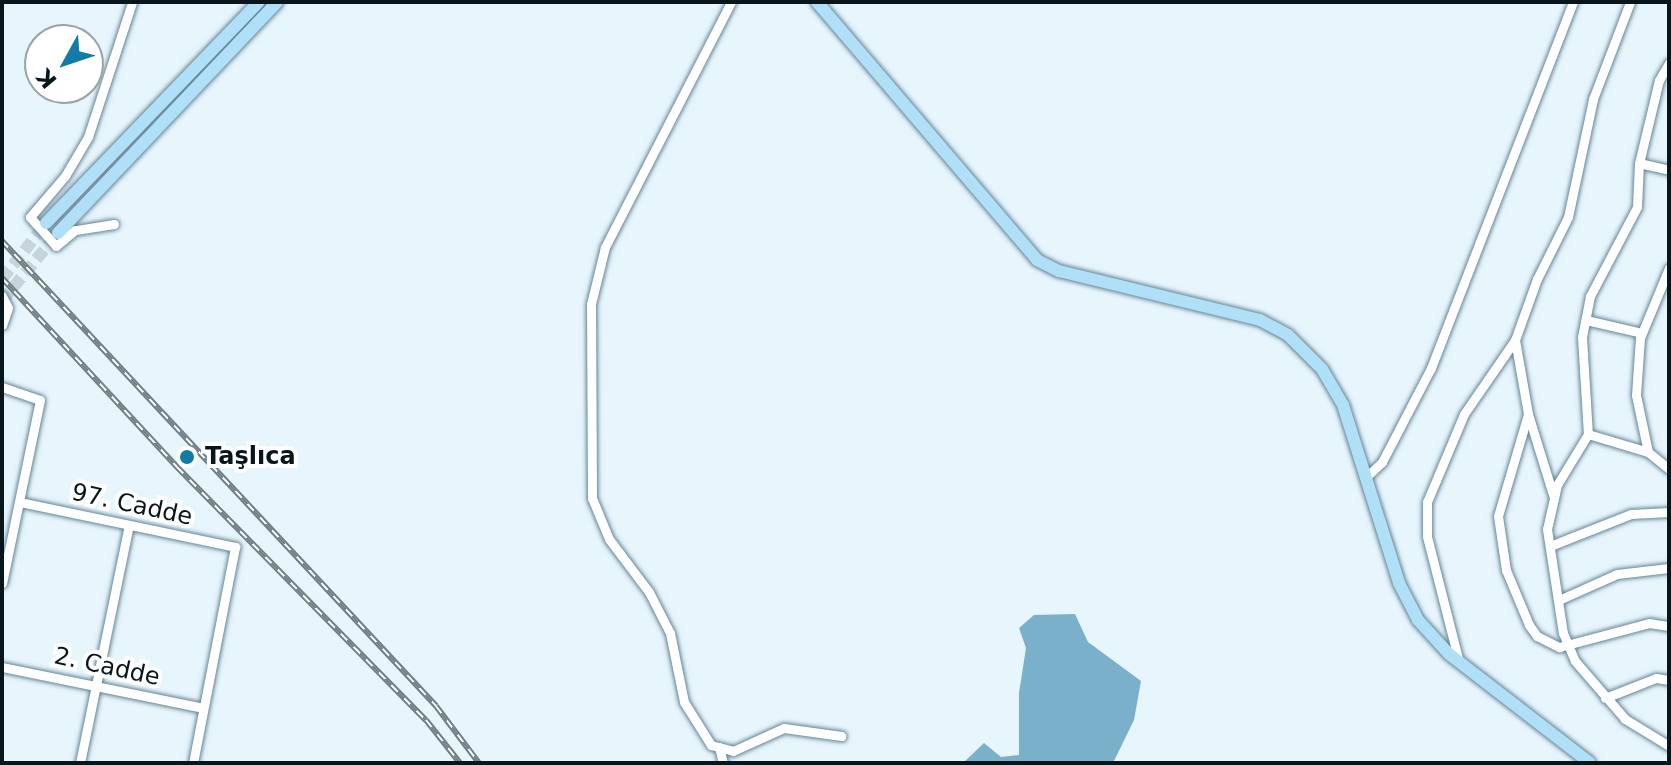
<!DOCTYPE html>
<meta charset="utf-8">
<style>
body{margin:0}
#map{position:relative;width:1671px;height:765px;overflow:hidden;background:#e7f5fd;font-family:"DejaVu Sans",sans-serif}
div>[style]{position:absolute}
.water>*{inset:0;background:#7bb0cb}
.major-tunnel>*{height:12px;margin-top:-6px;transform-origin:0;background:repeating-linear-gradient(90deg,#c6d4db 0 12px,transparent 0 18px)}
.roads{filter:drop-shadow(0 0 2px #648596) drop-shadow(0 0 2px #648596)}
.minor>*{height:9px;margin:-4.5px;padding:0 4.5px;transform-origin:4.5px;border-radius:4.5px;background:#fff}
.major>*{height:12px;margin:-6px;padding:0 6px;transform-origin:6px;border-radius:6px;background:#b0e0f8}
.rail>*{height:6px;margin-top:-3px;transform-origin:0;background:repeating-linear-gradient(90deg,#fff 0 9px,#6f7d84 0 18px);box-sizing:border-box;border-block:2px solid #6f7d84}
.dots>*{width:22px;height:22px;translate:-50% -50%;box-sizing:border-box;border:4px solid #fff;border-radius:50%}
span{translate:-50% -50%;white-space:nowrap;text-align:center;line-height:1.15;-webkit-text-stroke:8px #fff;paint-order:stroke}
.poi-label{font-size:24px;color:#08161c;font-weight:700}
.left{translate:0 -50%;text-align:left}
.street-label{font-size:24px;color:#08161c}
.frame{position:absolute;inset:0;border:4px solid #08161c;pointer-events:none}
.north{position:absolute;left:24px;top:24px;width:80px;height:80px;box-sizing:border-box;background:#fff;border:2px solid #9ca2a4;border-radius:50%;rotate:230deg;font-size:22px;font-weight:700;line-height:32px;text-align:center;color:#08161c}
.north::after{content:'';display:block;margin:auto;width:28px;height:36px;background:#117da6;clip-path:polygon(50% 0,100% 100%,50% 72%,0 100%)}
</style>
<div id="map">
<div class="water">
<div style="clip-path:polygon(1075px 614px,1088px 642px,1141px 681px,1134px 720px,1113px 763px,963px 763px,984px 743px,1001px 757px,1019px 755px,1019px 693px,1026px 648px,1019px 628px,1034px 615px)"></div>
</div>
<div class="major-tunnel">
<div style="left:2px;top:279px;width:71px;rotate:-51.8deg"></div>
<div style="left:2px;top:301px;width:88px;rotate:-50.5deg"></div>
</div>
<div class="roads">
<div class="minor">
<div style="left:731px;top:2px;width:276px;rotate:117.2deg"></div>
<div style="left:605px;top:247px;width:59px;rotate:103.8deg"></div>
<div style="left:591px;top:304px;width:194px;rotate:89.7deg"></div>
<div style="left:592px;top:498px;width:44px;rotate:67.5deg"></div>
<div style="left:609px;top:539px;width:66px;rotate:53deg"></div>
<div style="left:649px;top:592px;width:46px;rotate:62.9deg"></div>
<div style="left:670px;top:633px;width:70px;rotate:78.5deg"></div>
<div style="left:684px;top:702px;width:51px;rotate:57.9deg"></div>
<div style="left:711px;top:745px;width:23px;rotate:15deg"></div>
<div style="left:733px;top:751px;width:56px;rotate:-24.3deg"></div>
<div style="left:784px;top:728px;width:58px;rotate:8deg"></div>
<div style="left:1669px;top:63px;width:20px;rotate:120deg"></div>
<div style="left:1659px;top:80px;width:85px;rotate:103.5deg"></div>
<div style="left:1639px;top:163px;width:44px;rotate:92.6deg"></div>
<div style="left:1637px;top:207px;width:101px;rotate:117.8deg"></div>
<div style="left:1590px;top:296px;width:42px;rotate:101deg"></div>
<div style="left:1582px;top:337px;width:97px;rotate:86.5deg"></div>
<div style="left:1588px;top:434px;width:60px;rotate:121.3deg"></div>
<div style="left:1557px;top:485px;width:45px;rotate:102.8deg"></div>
<div style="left:1547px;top:529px;width:105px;rotate:81.3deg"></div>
<div style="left:1563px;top:633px;width:30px;rotate:67deg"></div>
<div style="left:1575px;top:661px;width:77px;rotate:49.2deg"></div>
<div style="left:1625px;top:719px;width:52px;rotate:31.5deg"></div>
<div style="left:1639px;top:163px;width:31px;rotate:13deg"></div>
<div style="left:114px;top:224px;width:39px;rotate:171deg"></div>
<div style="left:75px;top:230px;width:25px;rotate:140deg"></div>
<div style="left:56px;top:246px;width:39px;rotate:-132deg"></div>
<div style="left:30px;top:217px;width:54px;rotate:-49.5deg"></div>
<div style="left:65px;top:176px;width:45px;rotate:-59.5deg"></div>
<div style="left:88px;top:137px;width:142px;rotate:-71.9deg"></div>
<div style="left:2px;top:296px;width:13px;rotate:63deg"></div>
<div style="left:8px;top:308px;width:18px;rotate:109deg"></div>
<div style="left:1586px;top:320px;width:57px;rotate:13.1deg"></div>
<div style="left:1515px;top:340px;width:75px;rotate:80deg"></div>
<div style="left:1528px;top:414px;width:106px;rotate:106.4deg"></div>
<div style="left:1498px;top:516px;width:55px;rotate:81.6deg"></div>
<div style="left:1506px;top:570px;width:60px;rotate:67.3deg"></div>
<div style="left:1529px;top:625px;width:14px;rotate:54deg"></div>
<div style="left:1537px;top:636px;width:25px;rotate:27deg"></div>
<div style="left:1559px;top:647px;width:93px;rotate:-14.9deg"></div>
<div style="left:1649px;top:623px;width:20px;rotate:9deg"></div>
<div style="left:2px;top:387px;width:40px;rotate:18.9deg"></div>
<div style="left:40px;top:400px;width:187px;rotate:101.7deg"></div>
<div style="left:1528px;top:414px;width:85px;rotate:72.8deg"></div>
<div style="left:1588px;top:434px;width:63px;rotate:16.7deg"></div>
<div style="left:1648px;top:452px;width:27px;rotate:39deg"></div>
<div style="left:1648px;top:452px;width:58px;rotate:-101.9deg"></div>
<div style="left:1636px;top:395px;width:57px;rotate:-86deg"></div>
<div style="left:1640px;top:338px;width:76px;rotate:-67.5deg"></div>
<div style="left:1366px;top:477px;width:22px;rotate:-43deg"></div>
<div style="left:1382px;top:462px;width:106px;rotate:-62.5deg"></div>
<div style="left:1431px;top:368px;width:393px;rotate:-68.8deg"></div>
<div style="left:20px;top:502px;width:220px;rotate:11.8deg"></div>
<div style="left:235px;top:547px;width:220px;rotate:101deg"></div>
<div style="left:1550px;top:546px;width:87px;rotate:-21.6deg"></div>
<div style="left:1631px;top:514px;width:38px;rotate:-3deg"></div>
<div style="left:1561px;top:599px;width:61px;rotate:-24.1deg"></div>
<div style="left:1617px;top:574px;width:52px;rotate:-6.6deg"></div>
<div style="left:1459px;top:662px;width:130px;rotate:-104.3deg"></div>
<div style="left:1427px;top:536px;width:34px;rotate:-90deg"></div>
<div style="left:1427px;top:502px;width:95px;rotate:-67.2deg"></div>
<div style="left:1464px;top:414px;width:90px;rotate:-55.4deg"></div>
<div style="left:1515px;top:340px;width:65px;rotate:-70.2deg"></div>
<div style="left:1537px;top:279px;width:69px;rotate:-63.4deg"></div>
<div style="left:1568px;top:217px;width:121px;rotate:-78deg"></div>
<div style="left:1593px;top:99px;width:104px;rotate:-69.1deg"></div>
<div style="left:2px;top:667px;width:205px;rotate:11.5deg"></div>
<div style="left:1605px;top:698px;width:55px;rotate:-21.4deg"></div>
<div style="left:1656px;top:678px;width:13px;rotate:9deg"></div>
<div style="left:719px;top:747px;width:16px;rotate:76deg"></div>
<div style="left:80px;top:763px;width:243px;rotate:-78.4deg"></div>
</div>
<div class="major">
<div style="left:817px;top:2px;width:339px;rotate:49.5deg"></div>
<div style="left:1037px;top:260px;width:25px;rotate:27deg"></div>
<div style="left:1059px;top:271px;width:207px;rotate:13.7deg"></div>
<div style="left:1260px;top:320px;width:32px;rotate:28deg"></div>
<div style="left:1288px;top:335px;width:48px;rotate:45deg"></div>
<div style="left:1322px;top:369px;width:42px;rotate:59.7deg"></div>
<div style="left:1343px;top:405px;width:187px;rotate:72.5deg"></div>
<div style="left:1399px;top:583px;width:42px;rotate:62.8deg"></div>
<div style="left:1418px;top:620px;width:46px;rotate:47.6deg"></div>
<div style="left:1449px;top:654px;width:178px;rotate:37.7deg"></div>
<div style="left:46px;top:223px;width:307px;rotate:-46.1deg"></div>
<div style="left:58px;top:233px;width:318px;rotate:-46.5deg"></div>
</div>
</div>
<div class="rail">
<div style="left:2px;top:241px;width:636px;rotate:46.97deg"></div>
<div style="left:436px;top:706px;width:71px;rotate:53deg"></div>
<div style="left:2px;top:278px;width:258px;rotate:47.2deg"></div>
<div style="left:177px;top:467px;width:355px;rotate:45.5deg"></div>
<div style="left:426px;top:720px;width:55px;rotate:51.7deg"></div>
</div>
<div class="dots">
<div style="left:187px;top:457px;background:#117da6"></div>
</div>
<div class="poi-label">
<span class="left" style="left:205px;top:457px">Taşlıca</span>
</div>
<div class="street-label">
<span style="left:132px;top:505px;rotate:12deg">97. Cadde</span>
<span style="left:107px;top:667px;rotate:12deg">2. Cadde</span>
</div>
<div class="frame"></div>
<div class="north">K</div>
</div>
